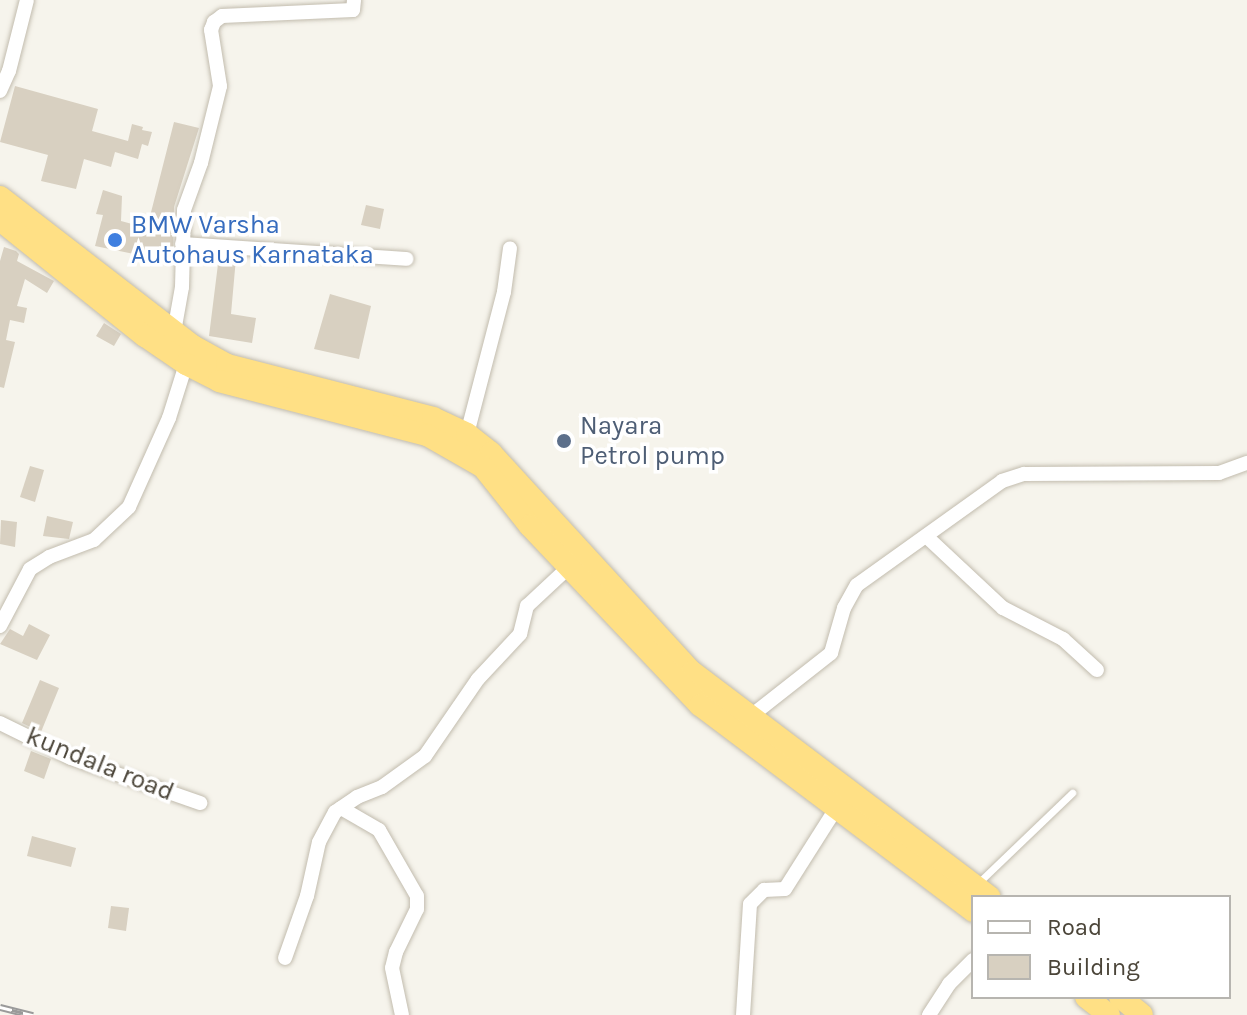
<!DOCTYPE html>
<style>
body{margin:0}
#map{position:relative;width:1247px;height:1015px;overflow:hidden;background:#f6f4ec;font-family:Karla,sans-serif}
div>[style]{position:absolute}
.building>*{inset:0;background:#d8d0c1}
.roads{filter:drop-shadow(0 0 2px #c2bcae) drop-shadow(0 0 2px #c2bcae)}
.service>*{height:7px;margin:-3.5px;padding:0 3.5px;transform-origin:3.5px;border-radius:3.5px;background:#fff}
.minor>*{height:14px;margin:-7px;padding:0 7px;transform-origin:7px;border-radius:7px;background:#fff}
.trunk>*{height:22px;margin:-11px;padding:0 11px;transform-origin:11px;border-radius:11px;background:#ffe085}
.rail>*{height:7px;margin-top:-3.5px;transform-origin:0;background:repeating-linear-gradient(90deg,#fff 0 12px,#9a9a9a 0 24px);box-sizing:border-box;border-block:2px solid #9a9a9a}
.dots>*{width:22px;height:22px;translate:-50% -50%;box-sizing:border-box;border:4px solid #fff;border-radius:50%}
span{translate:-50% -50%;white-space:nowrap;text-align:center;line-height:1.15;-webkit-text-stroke:7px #fff;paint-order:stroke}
.shop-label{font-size:26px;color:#366cbe}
.left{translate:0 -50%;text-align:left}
.service-label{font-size:26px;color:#4e5e75}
.street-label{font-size:26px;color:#4b4539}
.legend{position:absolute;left:971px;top:895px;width:260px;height:104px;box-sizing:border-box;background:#fff;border:2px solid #b7b5b0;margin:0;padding:10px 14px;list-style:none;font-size:24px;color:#4b4539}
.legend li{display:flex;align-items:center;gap:16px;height:40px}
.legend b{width:40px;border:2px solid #b7b5b0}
</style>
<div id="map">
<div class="building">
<div style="clip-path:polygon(15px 86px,98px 109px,92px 131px,128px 141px,132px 124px,143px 127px,142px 130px,152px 132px,148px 146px,142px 144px,138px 159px,115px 152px,111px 167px,84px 159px,76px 189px,41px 181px,48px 155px,0 142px)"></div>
<div style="clip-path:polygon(174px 122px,199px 128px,174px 207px,173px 262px,95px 246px,103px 215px,96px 214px,103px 190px,122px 196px,121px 221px,147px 228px)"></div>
<div style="clip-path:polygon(366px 205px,384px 209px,380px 229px,361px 225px)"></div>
<div style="clip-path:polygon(4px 247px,16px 251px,19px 254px,17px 261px,54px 281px,47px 293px,25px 279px,17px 306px,27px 308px,24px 323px,10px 320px,6px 340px,15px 342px,4px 388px,0 387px,0 261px)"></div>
<div style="clip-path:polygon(219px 256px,236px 258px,231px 314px,256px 318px,252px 343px,209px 336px)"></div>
<div style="clip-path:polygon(330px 294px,371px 306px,359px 359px,314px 349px)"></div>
<div style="clip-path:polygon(104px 323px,121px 334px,114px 346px,96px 336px)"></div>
<div style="clip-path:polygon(30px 466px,44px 470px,35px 502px,20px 497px)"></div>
<div style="clip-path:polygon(47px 516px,73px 522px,69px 539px,43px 536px)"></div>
<div style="clip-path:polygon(1px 520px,17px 522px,15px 547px,0 544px)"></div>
<div style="clip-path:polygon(29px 624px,50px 635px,37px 660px,0 644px,10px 629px,23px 636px)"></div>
<div style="clip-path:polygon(40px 680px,59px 688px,41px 732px,22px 723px)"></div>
<div style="clip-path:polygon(31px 751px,51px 759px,44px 779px,24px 771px)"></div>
<div style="clip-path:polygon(32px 836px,76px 848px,71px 867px,27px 856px)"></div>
<div style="clip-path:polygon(111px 906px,129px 908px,126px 931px,108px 928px)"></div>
</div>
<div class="roads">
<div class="service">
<div style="left:977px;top:884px;width:132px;rotate:-43.8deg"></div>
</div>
<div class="minor">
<div style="left:0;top:91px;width:22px;rotate:-66deg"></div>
<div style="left:9px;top:71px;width:73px;rotate:-75.8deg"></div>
<div style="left:182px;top:244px;width:225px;rotate:3.8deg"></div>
<div style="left:174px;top:332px;width:46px;rotate:-79.9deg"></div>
<div style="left:182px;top:287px;width:77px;rotate:-88.5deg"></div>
<div style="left:184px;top:210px;width:50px;rotate:-70.1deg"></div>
<div style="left:201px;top:163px;width:79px;rotate:-76.1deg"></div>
<div style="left:220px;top:86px;width:57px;rotate:-99.1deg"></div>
<div style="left:211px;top:30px;width:9px;rotate:-69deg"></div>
<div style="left:214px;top:22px;width:10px;rotate:-37deg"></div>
<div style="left:222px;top:16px;width:131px;rotate:-2.6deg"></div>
<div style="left:353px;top:10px;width:10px;rotate:-84deg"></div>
<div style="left:467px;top:434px;width:147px;rotate:-75.4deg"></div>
<div style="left:504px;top:292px;width:44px;rotate:-82.2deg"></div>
<div style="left:927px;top:537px;width:104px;rotate:43.1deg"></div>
<div style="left:1003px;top:608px;width:68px;rotate:27.3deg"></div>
<div style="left:1063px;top:639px;width:46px;rotate:42.4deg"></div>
<div style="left:0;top:626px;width:64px;rotate:-62.2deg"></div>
<div style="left:30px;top:569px;width:22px;rotate:-32deg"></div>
<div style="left:49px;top:557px;width:48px;rotate:-20.7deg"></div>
<div style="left:94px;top:540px;width:48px;rotate:-43.3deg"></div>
<div style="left:129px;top:507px;width:98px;rotate:-65.8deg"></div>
<div style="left:169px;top:418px;width:57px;rotate:-72.5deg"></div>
<div style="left:751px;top:716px;width:102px;rotate:-38.2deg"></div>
<div style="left:831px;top:653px;width:47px;rotate:-73.9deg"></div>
<div style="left:844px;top:608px;width:26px;rotate:-61deg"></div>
<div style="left:857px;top:585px;width:178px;rotate:-35.6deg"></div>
<div style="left:1002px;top:481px;width:23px;rotate:-18deg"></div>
<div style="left:1024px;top:474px;width:195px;rotate:-0.3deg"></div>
<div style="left:1219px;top:473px;width:30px;rotate:-20deg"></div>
<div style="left:0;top:723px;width:79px;rotate:26.2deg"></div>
<div style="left:71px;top:758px;width:137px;rotate:19.2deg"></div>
<div style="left:341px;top:808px;width:44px;rotate:30.1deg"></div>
<div style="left:379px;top:830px;width:76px;rotate:60.1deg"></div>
<div style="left:417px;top:896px;width:13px;rotate:90deg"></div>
<div style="left:417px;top:909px;width:48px;rotate:116deg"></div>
<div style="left:396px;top:952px;width:16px;rotate:104deg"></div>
<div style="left:392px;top:968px;width:48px;rotate:78deg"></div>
<div style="left:285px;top:958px;width:66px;rotate:-70.5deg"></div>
<div style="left:307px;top:896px;width:55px;rotate:-77.5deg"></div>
<div style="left:319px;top:842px;width:34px;rotate:-62deg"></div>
<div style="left:335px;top:812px;width:27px;rotate:-34deg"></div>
<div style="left:357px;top:797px;width:27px;rotate:-22deg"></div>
<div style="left:382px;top:787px;width:53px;rotate:-35.8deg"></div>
<div style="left:425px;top:756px;width:93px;rotate:-55.5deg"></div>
<div style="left:478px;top:679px;width:62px;rotate:-47deg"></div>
<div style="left:520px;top:634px;width:29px;rotate:-76deg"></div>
<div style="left:527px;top:606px;width:57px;rotate:-42.9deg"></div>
<div style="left:743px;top:1015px;width:111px;rotate:-86.4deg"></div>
<div style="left:750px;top:904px;width:20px;rotate:-45deg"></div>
<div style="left:764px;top:890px;width:21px;rotate:-3deg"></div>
<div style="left:785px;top:889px;width:97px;rotate:-57.6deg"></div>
<div style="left:929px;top:1015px;width:37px;rotate:-57deg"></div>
<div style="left:949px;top:984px;width:34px;rotate:-45deg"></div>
</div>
<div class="trunk">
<div style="left:0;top:197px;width:244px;rotate:37.7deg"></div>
<div style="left:193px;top:346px;width:39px;rotate:29deg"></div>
<div style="left:227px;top:365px;width:213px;rotate:14.4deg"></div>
<div style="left:433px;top:418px;width:38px;rotate:25deg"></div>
<div style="left:467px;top:434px;width:31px;rotate:38deg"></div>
<div style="left:491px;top:453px;width:297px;rotate:47.5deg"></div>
<div style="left:692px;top:672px;width:373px;rotate:37.1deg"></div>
<div style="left:0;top:220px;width:186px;rotate:38.7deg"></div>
<div style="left:145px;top:336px;width:50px;rotate:34.3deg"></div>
<div style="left:186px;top:364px;width:37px;rotate:27deg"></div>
<div style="left:219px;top:381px;width:215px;rotate:14.6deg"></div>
<div style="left:427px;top:435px;width:64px;rotate:29.7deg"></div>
<div style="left:483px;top:467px;width:75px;rotate:51.5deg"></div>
<div style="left:530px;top:526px;width:247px;rotate:46.5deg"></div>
<div style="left:700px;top:705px;width:342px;rotate:37deg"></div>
<div style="left:1086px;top:997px;width:29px;rotate:38deg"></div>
<div style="left:1120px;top:997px;width:28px;rotate:39deg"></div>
</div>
</div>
<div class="rail">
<div style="left:0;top:1007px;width:34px;rotate:14deg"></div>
</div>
<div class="dots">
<div style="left:115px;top:240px;background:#3f7fe0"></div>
<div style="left:564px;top:441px;background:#5c6f8a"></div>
</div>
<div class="shop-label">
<span class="left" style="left:131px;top:240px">BMW Varsha<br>Autohaus Karnataka</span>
</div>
<div class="service-label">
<span class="left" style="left:580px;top:441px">Nayara<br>Petrol pump</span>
</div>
<div class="street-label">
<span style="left:100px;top:764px;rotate:22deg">kundala road</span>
</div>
<ul class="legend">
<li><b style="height:10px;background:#fff"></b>Road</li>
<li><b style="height:22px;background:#d8d0c1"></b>Building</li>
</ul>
</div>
